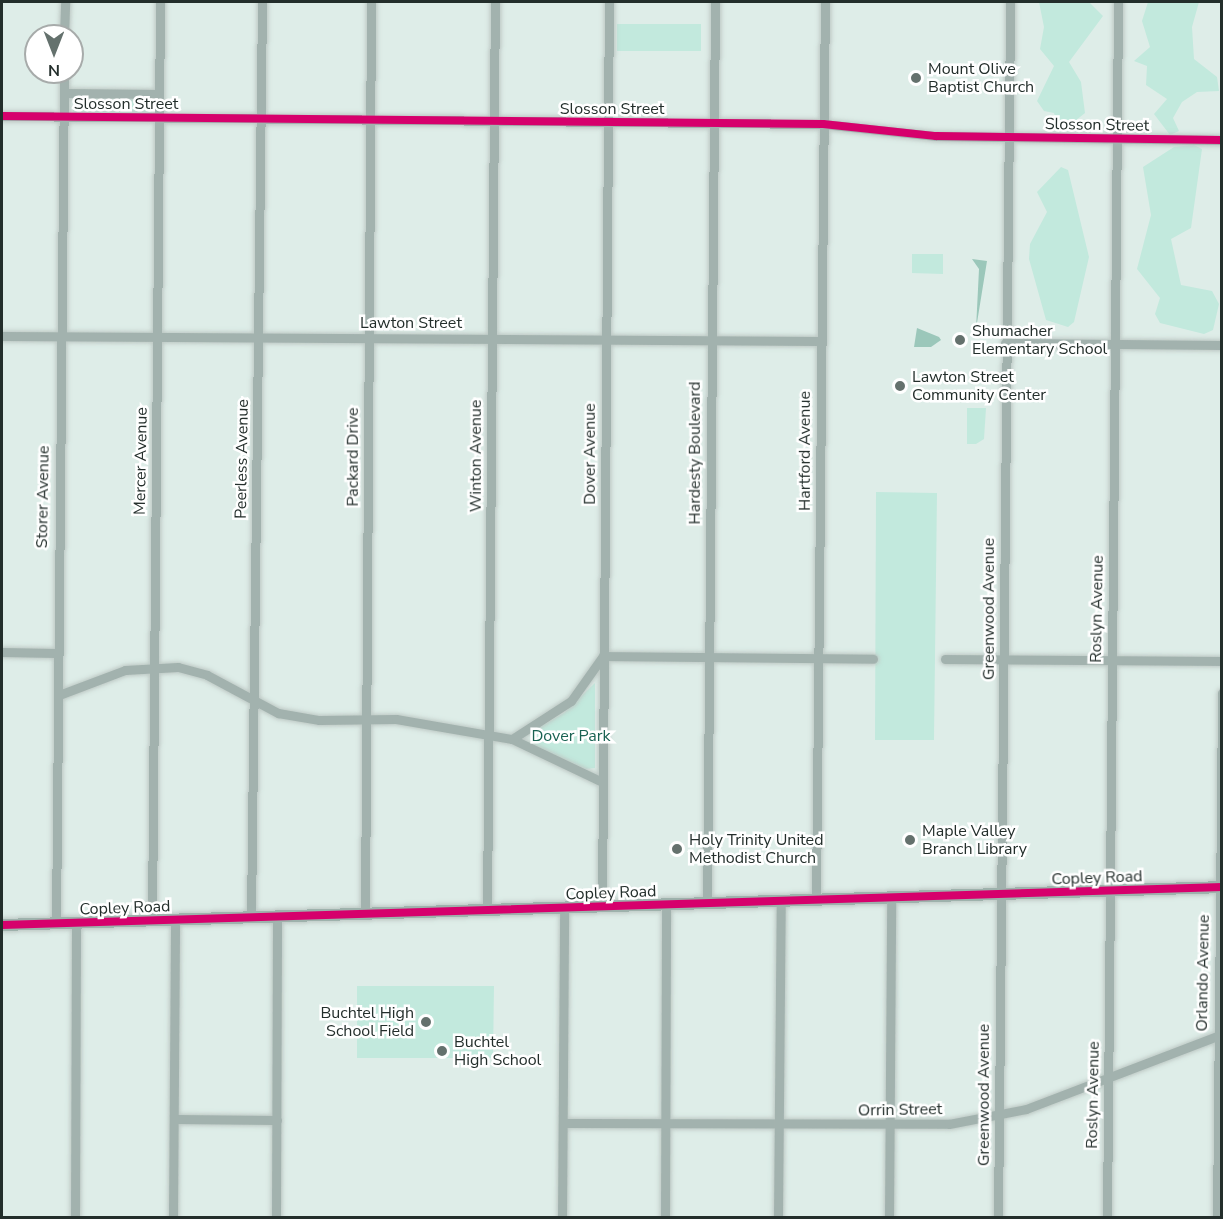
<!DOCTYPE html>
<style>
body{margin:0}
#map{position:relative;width:1223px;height:1219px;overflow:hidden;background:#deede8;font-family:"Nunito Sans",sans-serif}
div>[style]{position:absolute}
.green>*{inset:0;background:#c2e9dd}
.water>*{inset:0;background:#9bc7ba}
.roads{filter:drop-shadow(0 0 2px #bec9c5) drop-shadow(0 0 2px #bec9c5)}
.minor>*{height:9px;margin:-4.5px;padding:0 4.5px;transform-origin:4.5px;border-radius:4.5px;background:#a2b2ae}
.secondary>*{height:12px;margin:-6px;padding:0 6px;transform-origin:6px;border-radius:6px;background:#9eb2ac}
.cycleway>*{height:8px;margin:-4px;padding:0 4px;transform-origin:4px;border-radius:4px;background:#d6006c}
.dots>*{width:16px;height:16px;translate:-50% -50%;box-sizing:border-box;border:3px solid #fff;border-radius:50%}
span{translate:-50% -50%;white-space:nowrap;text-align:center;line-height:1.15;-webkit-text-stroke:5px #fff;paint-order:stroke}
.poi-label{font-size:16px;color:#232e2b}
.left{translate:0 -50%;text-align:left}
.right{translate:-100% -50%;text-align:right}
.street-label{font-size:16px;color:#232e2b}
.park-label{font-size:16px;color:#186252}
.frame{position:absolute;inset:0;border:3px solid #232e2b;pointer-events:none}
.north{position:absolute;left:24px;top:24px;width:60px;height:60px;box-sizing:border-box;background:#fff;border:2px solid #a7abaa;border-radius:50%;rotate:180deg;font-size:16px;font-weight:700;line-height:24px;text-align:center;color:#232e2b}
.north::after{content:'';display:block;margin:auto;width:21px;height:27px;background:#64716d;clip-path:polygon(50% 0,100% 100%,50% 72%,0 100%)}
</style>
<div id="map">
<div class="green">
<div style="clip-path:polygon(1039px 2px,1089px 2px,1103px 16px,1069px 62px,1081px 82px,1085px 113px,1060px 133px,1054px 113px,1044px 111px,1037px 101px,1054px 66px,1040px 49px,1044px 27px)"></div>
<div style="clip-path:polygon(1148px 2px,1199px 2px,1192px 27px,1194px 59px,1217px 77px,1219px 91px,1197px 92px,1182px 102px,1173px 118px,1179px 131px,1170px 135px,1154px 114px,1167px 99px,1146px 85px,1147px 66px,1134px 61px,1150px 47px,1142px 21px)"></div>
<div style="clip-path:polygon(617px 24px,701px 24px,701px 51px,617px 51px)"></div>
<div style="clip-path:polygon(73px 99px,149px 99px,152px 113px,73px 113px)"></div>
<div style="clip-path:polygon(1194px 145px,1202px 149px,1191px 228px,1171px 239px,1181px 285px,1212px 291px,1219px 304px,1213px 330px,1204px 334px,1160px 323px,1155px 314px,1160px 298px,1137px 269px,1151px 215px,1143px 167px,1174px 147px)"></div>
<div style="clip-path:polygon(1061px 167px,1068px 170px,1089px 257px,1074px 322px,1068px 327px,1046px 320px,1029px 259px,1030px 244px,1047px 212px,1037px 192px)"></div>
<div style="clip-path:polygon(912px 254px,943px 254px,943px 274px,912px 273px)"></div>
<div style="clip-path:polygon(967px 408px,986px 408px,984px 439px,976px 444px,967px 444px)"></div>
<div style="clip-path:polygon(876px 492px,937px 493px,934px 740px,875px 740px)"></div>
<div style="clip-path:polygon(595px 683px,595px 768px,586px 769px,534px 746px,533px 731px,564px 713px)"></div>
<div style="clip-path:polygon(357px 986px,494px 986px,493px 1058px,357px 1058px)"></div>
</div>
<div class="water">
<div style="clip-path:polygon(972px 259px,987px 261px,976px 329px,979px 269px)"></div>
<div style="clip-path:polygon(917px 328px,939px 337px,941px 340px,931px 347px,914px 347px)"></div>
</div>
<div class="roads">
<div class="minor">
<div style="left:64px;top:36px;width:34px;rotate:-88deg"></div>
<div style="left:64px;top:93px;width:95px;rotate:0.6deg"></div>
<div style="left:2px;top:116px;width:821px;rotate:0.56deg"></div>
<div style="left:823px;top:124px;width:114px;rotate:6.1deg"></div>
<div style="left:936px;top:136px;width:286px;rotate:0.8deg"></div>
<div style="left:2px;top:336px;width:819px;rotate:0.35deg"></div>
<div style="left:1005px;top:343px;width:217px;rotate:0.5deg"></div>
<div style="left:2px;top:652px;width:54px;rotate:1.1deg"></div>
<div style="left:945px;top:659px;width:277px;rotate:0.4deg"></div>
<div style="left:59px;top:695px;width:71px;rotate:-20.7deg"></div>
<div style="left:125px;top:670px;width:53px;rotate:-3.2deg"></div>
<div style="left:178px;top:667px;width:30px;rotate:15deg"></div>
<div style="left:207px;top:675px;width:81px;rotate:28.2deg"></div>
<div style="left:278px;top:713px;width:42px;rotate:9.7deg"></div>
<div style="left:319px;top:720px;width:77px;rotate:-0.7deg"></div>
<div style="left:396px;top:719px;width:118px;rotate:9.8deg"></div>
<div style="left:512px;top:739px;width:100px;rotate:25.5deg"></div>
<div style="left:512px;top:739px;width:70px;rotate:-32.8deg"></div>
<div style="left:571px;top:701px;width:55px;rotate:-54.6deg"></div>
<div style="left:603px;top:656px;width:270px;rotate:0.6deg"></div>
<div style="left:816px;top:900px;width:898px;rotate:-89.43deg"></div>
<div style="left:707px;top:904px;width:902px;rotate:-89.49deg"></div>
<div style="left:602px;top:906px;width:904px;rotate:-89.56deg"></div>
<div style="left:487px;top:910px;width:908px;rotate:-89.5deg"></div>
<div style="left:365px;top:913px;width:911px;rotate:-89.62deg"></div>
<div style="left:251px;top:917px;width:915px;rotate:-89.31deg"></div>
<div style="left:152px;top:920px;width:918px;rotate:-89.5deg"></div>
<div style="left:56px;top:923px;width:851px;rotate:-89.46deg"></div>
<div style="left:174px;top:1119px;width:103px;rotate:0.6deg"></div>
<div style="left:563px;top:1123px;width:386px;rotate:0.1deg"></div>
<div style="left:949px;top:1124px;width:78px;rotate:-11deg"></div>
<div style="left:1026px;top:1109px;width:210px;rotate:-20.9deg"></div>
<div style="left:75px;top:1218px;width:295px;rotate:-89.8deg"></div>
<div style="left:173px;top:1218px;width:298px;rotate:-89.6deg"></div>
<div style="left:276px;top:1218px;width:301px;rotate:-89.8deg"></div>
<div style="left:562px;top:1218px;width:310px;rotate:-89.6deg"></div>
<div style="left:665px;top:1218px;width:313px;rotate:-89.8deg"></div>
<div style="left:778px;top:1218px;width:317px;rotate:-89.5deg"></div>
<div style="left:889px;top:1218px;width:320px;rotate:-89.6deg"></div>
<div style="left:998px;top:1218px;width:1216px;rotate:-89.43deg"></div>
<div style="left:1107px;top:1218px;width:1216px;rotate:-89.48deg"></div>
<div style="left:1217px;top:1218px;width:525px;rotate:-89.45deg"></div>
</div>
<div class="secondary">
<div style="left:2px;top:925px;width:1221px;rotate:-1.78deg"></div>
</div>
</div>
<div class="cycleway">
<div style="left:2px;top:116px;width:821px;rotate:0.56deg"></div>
<div style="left:823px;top:124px;width:114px;rotate:6.1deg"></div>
<div style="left:936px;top:136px;width:286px;rotate:0.8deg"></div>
<div style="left:2px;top:925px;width:1221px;rotate:-1.78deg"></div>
</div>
<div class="dots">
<div style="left:916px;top:78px;background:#64716d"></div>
<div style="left:960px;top:340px;background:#64716d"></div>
<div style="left:900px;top:386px;background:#64716d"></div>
<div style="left:910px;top:840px;background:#64716d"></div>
<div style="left:677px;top:849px;background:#64716d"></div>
<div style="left:426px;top:1022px;background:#64716d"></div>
<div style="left:442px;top:1051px;background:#64716d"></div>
</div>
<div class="poi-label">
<span class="left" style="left:928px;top:78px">Mount Olive<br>Baptist Church</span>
<span class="left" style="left:972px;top:340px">Shumacher<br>Elementary School</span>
<span class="left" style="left:912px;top:386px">Lawton Street<br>Community Center</span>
<span class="left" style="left:922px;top:840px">Maple Valley<br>Branch Library</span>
<span class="left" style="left:689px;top:849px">Holy Trinity United<br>Methodist Church</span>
<span class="right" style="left:414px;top:1022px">Buchtel High<br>School Field</span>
<span class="left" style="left:454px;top:1051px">Buchtel<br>High School</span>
</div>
<div class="street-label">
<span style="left:126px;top:104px">Slosson Street</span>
<span style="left:612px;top:109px">Slosson Street</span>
<span style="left:1097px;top:125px;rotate:1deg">Slosson Street</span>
<span style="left:411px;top:323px">Lawton Street</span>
<span style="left:805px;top:451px;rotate:-90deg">Hartford Avenue</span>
<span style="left:695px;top:453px;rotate:-90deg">Hardesty Boulevard</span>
<span style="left:590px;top:454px;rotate:-90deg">Dover Avenue</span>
<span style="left:476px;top:456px;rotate:-90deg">Winton Avenue</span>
<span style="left:353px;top:457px;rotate:-90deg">Packard Drive</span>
<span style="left:242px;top:459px;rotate:-89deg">Peerless Avenue</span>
<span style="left:141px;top:461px;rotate:-89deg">Mercer Avenue</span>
<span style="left:43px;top:497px;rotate:-89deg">Storer Avenue</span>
<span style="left:989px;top:609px;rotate:-90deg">Greenwood Avenue</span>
<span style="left:1097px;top:609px;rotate:-89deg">Roslyn Avenue</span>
<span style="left:1097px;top:878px;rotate:-2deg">Copley Road</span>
<span style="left:611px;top:893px;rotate:-2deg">Copley Road</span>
<span style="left:125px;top:908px;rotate:-2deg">Copley Road</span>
<span style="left:1203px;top:973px;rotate:-89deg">Orlando Avenue</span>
<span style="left:984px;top:1095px;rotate:-90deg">Greenwood Avenue</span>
<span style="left:1093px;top:1095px;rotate:-89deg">Roslyn Avenue</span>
<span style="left:900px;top:1110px;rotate:-1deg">Orrin Street</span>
</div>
<div class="park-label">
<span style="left:571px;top:736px">Dover Park</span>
</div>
<div class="frame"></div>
<div class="north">N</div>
</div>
